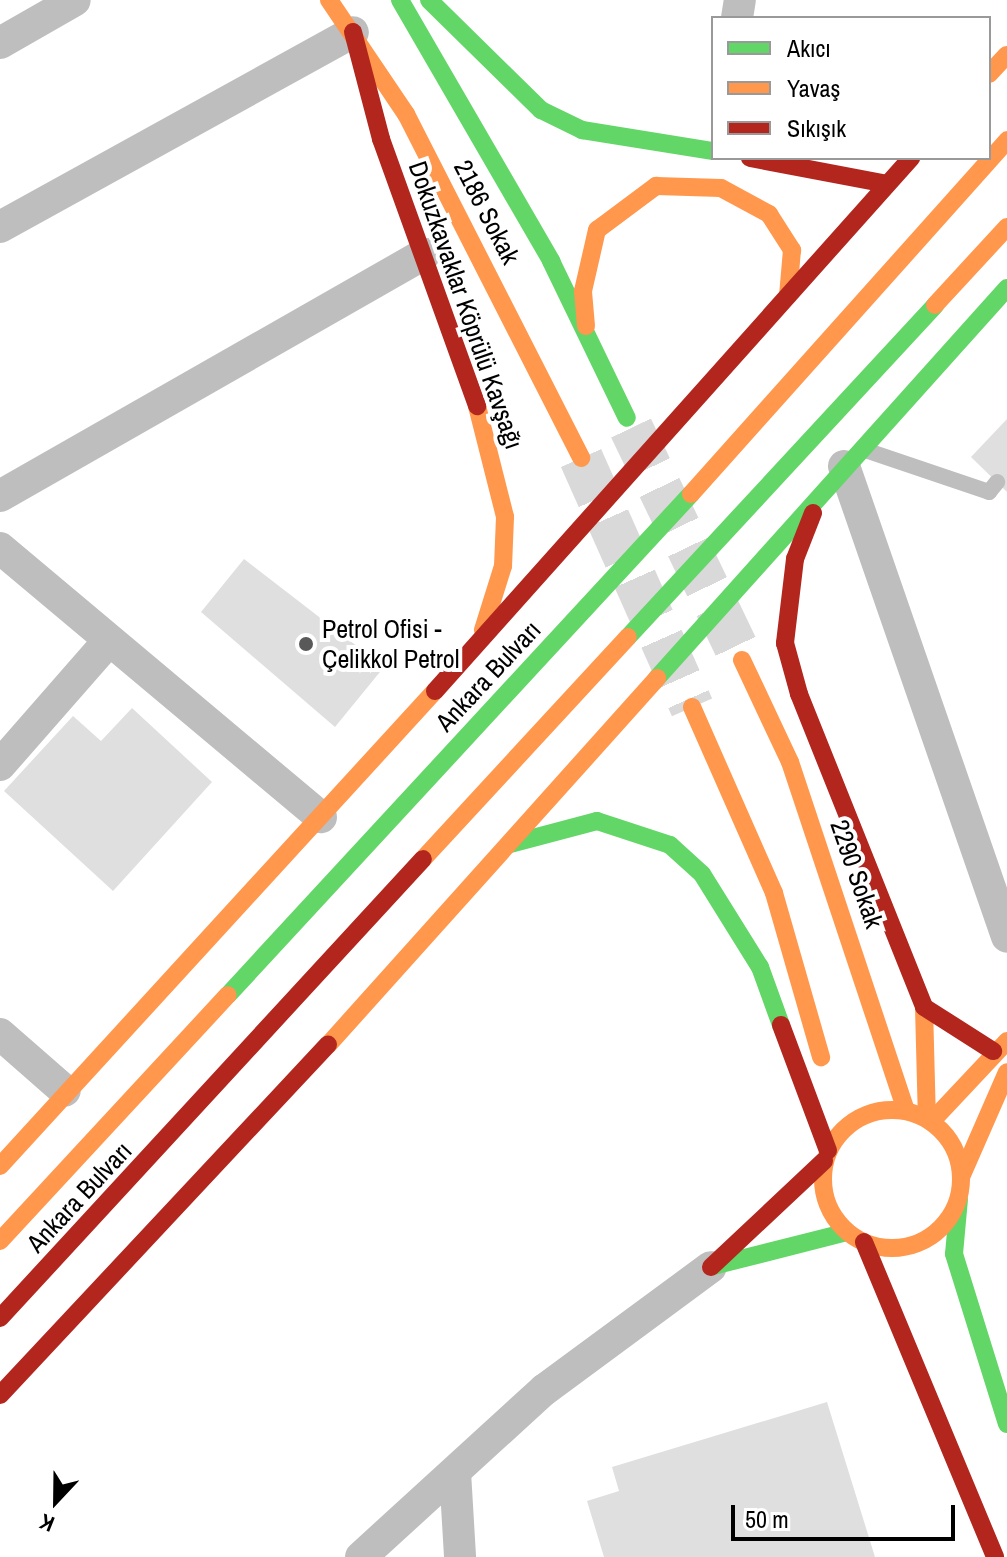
<!DOCTYPE html>
<meta charset="utf-8">
<style>
body{margin:0}
#map{position:relative;width:1007px;height:1557px;overflow:hidden;background:#fff;font-family:"Archivo Narrow",sans-serif}
div>[style]{position:absolute}
.building>*{inset:0;background:#dfdfdf}
.secondary-tunnel>*{height:44px;margin-top:-22px;transform-origin:0;background:repeating-linear-gradient(90deg,#d9d9d9 0 44px,transparent 0 66px)}
.lane>*{height:16px;margin:-8px;padding:0 8px;transform-origin:8px;border-radius:8px;background:#bebebe}
.street>*{height:32px;margin:-16px;padding:0 16px;transform-origin:16px;border-radius:16px;background:#bebebe}
.fast>*{height:18px;margin:-9px;padding:0 9px;transform-origin:9px;border-radius:9px;background:#63d668}
.slow>*{height:18px;margin:-9px;padding:0 9px;transform-origin:9px;border-radius:9px;background:#ff974d}
.slow>.ring{margin:-9px;padding:0;box-sizing:content-box;background:none;border:18px solid #ff974d;border-radius:50%}
.jam>*{height:18px;margin:-9px;padding:0 9px;transform-origin:9px;border-radius:9px;background:#b3261e}
.dots>*{width:22px;height:22px;translate:-50% -50%;box-sizing:border-box;border:4px solid #fff;border-radius:50%}
span{translate:-50% -50%;white-space:nowrap;text-align:center;line-height:1.15;-webkit-text-stroke:8px #fff;paint-order:stroke}
.street-label{font-size:26px;color:#000}
.poi-label{font-size:26px;color:#000}
.left{translate:0 -50%;text-align:left}
.legend{position:absolute;left:711px;top:16px;width:280px;height:144px;box-sizing:border-box;background:#fff;border:2px solid #999;margin:0;padding:10px 14px;list-style:none;font-size:24px;color:#000}
.legend li{display:flex;align-items:center;gap:16px;height:40px}
.legend b{width:40px;border:2px solid #999}
.north{position:absolute;left:16px;top:1461px;width:80px;height:80px;-webkit-text-stroke:6px #fff;paint-order:stroke;rotate:202deg;font-size:22px;font-weight:700;line-height:32px;text-align:center;color:#000}
.north::after{content:'';display:block;margin:auto;width:28px;height:36px;background:#000;clip-path:polygon(50% 0,100% 100%,50% 72%,0 100%)}
.scale{position:absolute;left:731px;top:1505px;width:224px;height:36px;box-sizing:border-box;border:4px solid #000;border-top:0;padding-left:10px;font-size:24px;line-height:28px;white-space:nowrap;color:#000;-webkit-text-stroke:6px #fff;paint-order:stroke}
</style>
<div id="map">
<div class="building">
<div style="clip-path:polygon(1007px 419px,1007px 492px,971px 457px)"></div>
<div style="clip-path:polygon(244px 559px,384px 667px,335px 727px,201px 612px)"></div>
<div style="clip-path:polygon(132px 708px,212px 782px,113px 891px,4px 791px,73px 716px,101px 741px)"></div>
<div style="clip-path:polygon(827px 1402px,875px 1557px,604px 1557px,587px 1501px,619px 1491px,612px 1467px)"></div>
</div>
<div class="secondary-tunnel">
<div style="left:631px;top:428px;width:257px;rotate:64.4deg"></div>
<div style="left:581px;top:458px;width:273px;rotate:66deg"></div>
</div>
<div class="lane">
<div style="left:868px;top:451px;width:128px;rotate:18.7deg"></div>
<div style="left:989px;top:492px;width:13px;rotate:-51deg"></div>
</div>
<div class="street">
<div style="left:737px;top:18px;width:18px;rotate:-81deg"></div>
<div style="left:0;top:43px;width:86px;rotate:-29.8deg"></div>
<div style="left:0;top:227px;width:403px;rotate:-28.9deg"></div>
<div style="left:844px;top:466px;width:498px;rotate:70.9deg"></div>
<div style="left:0;top:496px;width:489px;rotate:-29.7deg"></div>
<div style="left:0;top:548px;width:419px;rotate:40deg"></div>
<div style="left:0;top:765px;width:161px;rotate:-48.8deg"></div>
<div style="left:0;top:1034px;width:86px;rotate:41.2deg"></div>
<div style="left:455px;top:1472px;width:85px;rotate:86.6deg"></div>
<div style="left:361px;top:1557px;width:248px;rotate:-42.4deg"></div>
<div style="left:544px;top:1390px;width:207px;rotate:-36.4deg"></div>
</div>
<div class="fast">
<div style="left:400px;top:0;width:302px;rotate:59.9deg"></div>
<div style="left:551px;top:261px;width:174px;rotate:64.2deg"></div>
<div style="left:429px;top:0;width:157px;rotate:44.5deg"></div>
<div style="left:541px;top:110px;width:46px;rotate:26deg"></div>
<div style="left:582px;top:130px;width:133px;rotate:9.1deg"></div>
<div style="left:628px;top:637px;width:452px;rotate:-47.2deg"></div>
<div style="left:657px;top:678px;width:524px;rotate:-48.09deg"></div>
<div style="left:510px;top:844px;width:90px;rotate:-14.8deg"></div>
<div style="left:597px;top:821px;width:77px;rotate:18.2deg"></div>
<div style="left:670px;top:845px;width:43px;rotate:42.2deg"></div>
<div style="left:702px;top:874px;width:110px;rotate:58.1deg"></div>
<div style="left:760px;top:967px;width:62px;rotate:70.1deg"></div>
<div style="left:228px;top:995px;width:682px;rotate:-47.26deg"></div>
<div style="left:959px;top:1199px;width:55px;rotate:95.2deg"></div>
<div style="left:954px;top:1254px;width:178px;rotate:72.7deg"></div>
<div style="left:713px;top:1266px;width:138px;rotate:-14.2deg"></div>
</div>
<div class="slow">
<div style="left:329px;top:0;width:138px;rotate:56deg"></div>
<div style="left:406px;top:114px;width:386px;rotate:63deg"></div>
<div style="left:989px;top:74px;width:26px;rotate:-47deg"></div>
<div style="left:935px;top:305px;width:106px;rotate:-47.3deg"></div>
<div style="left:586px;top:326px;width:35px;rotate:-95deg"></div>
<div style="left:583px;top:291px;width:63px;rotate:-77.1deg"></div>
<div style="left:597px;top:230px;width:74px;rotate:-36.7deg"></div>
<div style="left:656px;top:186px;width:65px;rotate:1.8deg"></div>
<div style="left:721px;top:188px;width:55px;rotate:28.4deg"></div>
<div style="left:769px;top:214px;width:43px;rotate:57.4deg"></div>
<div style="left:792px;top:250px;width:46px;rotate:95deg"></div>
<div style="left:477px;top:406px;width:114px;rotate:75.8deg"></div>
<div style="left:505px;top:517px;width:49px;rotate:92.3deg"></div>
<div style="left:503px;top:566px;width:67px;rotate:107.4deg"></div>
<div style="left:691px;top:494px;width:475px;rotate:-48.2deg"></div>
<div style="left:742px;top:660px;width:113px;rotate:64.8deg"></div>
<div style="left:790px;top:762px;width:367px;rotate:71.6deg"></div>
<div style="left:692px;top:707px;width:203px;rotate:66.2deg"></div>
<div style="left:774px;top:893px;width:171px;rotate:74deg"></div>
<div style="left:423px;top:859px;width:302px;rotate:-47.3deg"></div>
<div style="left:924px;top:1007px;width:111px;rotate:88.5deg"></div>
<div style="left:328px;top:1045px;width:493px;rotate:-48.1deg"></div>
<div class="ring" style="left:823px;top:1110px;width:120px;height:120px"></div>
<div style="left:931px;top:1122px;width:111px;rotate:-46.8deg"></div>
<div style="left:0;top:1166px;width:644px;rotate:-47.52deg"></div>
<div style="left:962px;top:1175px;width:112px;rotate:-66.4deg"></div>
<div style="left:0;top:1241px;width:335px;rotate:-47.2deg"></div>
</div>
<div class="jam">
<div style="left:353px;top:32px;width:111px;rotate:75.3deg"></div>
<div style="left:381px;top:139px;width:284px;rotate:70.2deg"></div>
<div style="left:750px;top:158px;width:139px;rotate:10.7deg"></div>
<div style="left:813px;top:513px;width:49px;rotate:111.4deg"></div>
<div style="left:795px;top:559px;width:85px;rotate:96.8deg"></div>
<div style="left:785px;top:643px;width:53px;rotate:74.6deg"></div>
<div style="left:799px;top:694px;width:337px;rotate:68.2deg"></div>
<div style="left:924px;top:1007px;width:82px;rotate:32.5deg"></div>
<div style="left:435px;top:691px;width:715px;rotate:-48.23deg"></div>
<div style="left:781px;top:1025px;width:134px;rotate:69.5deg"></div>
<div style="left:864px;top:1242px;width:341px;rotate:67.4deg"></div>
<div style="left:711px;top:1267px;width:155px;rotate:-43.2deg"></div>
<div style="left:0;top:1318px;width:624px;rotate:-47.34deg"></div>
<div style="left:0;top:1395px;width:480px;rotate:-46.9deg"></div>
</div>
<div class="dots">
<div style="left:306px;top:644px;background:#595959"></div>
</div>
<div class="street-label">
<span style="left:487px;top:212px;rotate:63deg">2186 Sokak</span>
<span style="left:466px;top:305px;rotate:71deg">Dokuzkavaklar Köprülü Kavşağı</span>
<span style="left:488px;top:676px;rotate:-47deg">Ankara Bulvarı</span>
<span style="left:857px;top:874px;rotate:71deg">2290 Sokak</span>
<span style="left:79px;top:1197px;rotate:-47deg">Ankara Bulvarı</span>
</div>
<div class="poi-label">
<span class="left" style="left:322px;top:644px">Petrol Ofisi -<br>Çelikkol Petrol</span>
</div>
<ul class="legend">
<li><b style="height:10px;background:#63d668"></b>Akıcı</li>
<li><b style="height:10px;background:#ff974d"></b>Yavaş</li>
<li><b style="height:10px;background:#b3261e"></b>Sıkışık</li>
</ul>
<div class="north">K</div>
<div class="scale">50 m</div>
</div>
